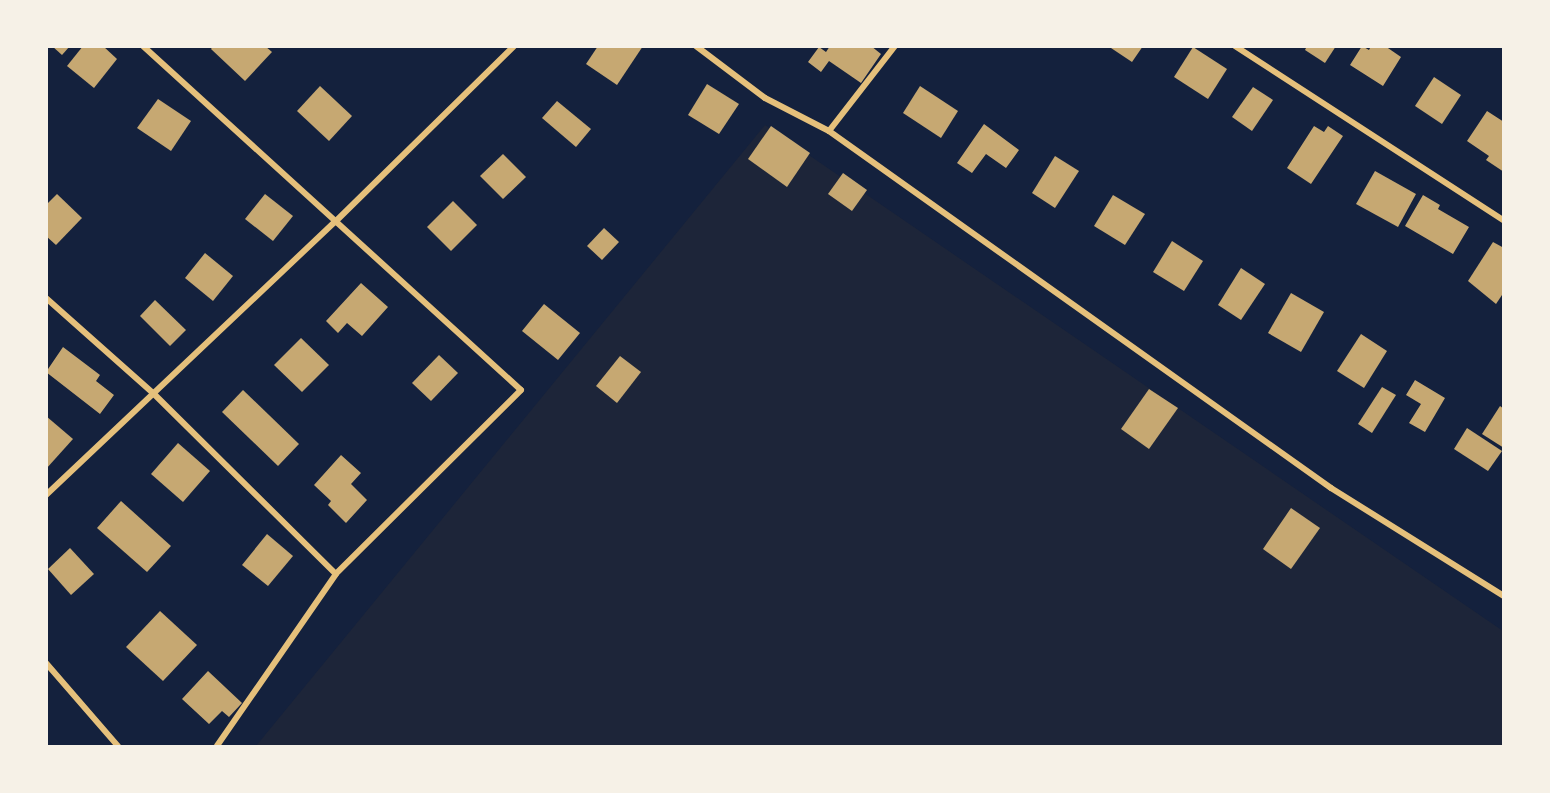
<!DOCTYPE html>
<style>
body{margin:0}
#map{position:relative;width:1550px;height:793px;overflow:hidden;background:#14213d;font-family:Spectral,serif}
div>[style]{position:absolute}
.green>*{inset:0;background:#1d2539}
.building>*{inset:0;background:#c6a872}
.minor>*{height:6px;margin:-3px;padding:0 3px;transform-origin:3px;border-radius:3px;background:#e5c07b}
span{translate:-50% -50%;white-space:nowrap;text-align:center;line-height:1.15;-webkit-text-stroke:4.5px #f6f1e7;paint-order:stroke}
.frame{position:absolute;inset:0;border:48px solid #f6f1e7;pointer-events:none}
</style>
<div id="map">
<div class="green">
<div style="clip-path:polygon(765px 125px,1503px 631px,1503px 746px,256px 746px)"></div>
</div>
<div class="building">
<div style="clip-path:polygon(52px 46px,70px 46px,62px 55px)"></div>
<div style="clip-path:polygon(83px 46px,103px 46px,117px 59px,94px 88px,67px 66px)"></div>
<div style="clip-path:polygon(213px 46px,265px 46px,272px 52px,245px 81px,211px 49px)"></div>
<div style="clip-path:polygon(598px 46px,643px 46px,617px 85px,586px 64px)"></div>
<div style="clip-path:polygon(830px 46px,871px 46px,881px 54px,861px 83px,829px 61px,821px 72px,808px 62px,819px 47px,826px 52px)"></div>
<div style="clip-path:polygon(1108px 46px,1143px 46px,1132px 62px)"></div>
<div style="clip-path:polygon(1307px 46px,1336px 46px,1325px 63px,1305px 50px)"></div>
<div style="clip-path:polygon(1362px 46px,1369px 50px,1371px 46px,1385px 46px,1401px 57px,1383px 86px,1350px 65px)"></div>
<div style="clip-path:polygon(1193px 47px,1227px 69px,1208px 99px,1174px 77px)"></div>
<div style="clip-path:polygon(1434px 77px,1461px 95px,1442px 124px,1415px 106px)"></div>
<div style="clip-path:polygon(707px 84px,739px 104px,719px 134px,688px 115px)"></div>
<div style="clip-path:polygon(320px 86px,352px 116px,329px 141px,297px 111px)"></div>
<div style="clip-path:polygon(920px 86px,958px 111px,941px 138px,903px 113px)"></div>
<div style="clip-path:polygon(1253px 87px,1273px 100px,1252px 131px,1232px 117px)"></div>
<div style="clip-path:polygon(158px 99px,191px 121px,171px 151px,137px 128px)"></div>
<div style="clip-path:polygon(557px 101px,591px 129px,576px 147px,542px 118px)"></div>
<div style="clip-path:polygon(1487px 111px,1504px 122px,1504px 172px,1486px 160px,1489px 156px,1467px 141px)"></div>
<div style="clip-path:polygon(984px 124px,1019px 150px,1006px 168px,986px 154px,972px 173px,957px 163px)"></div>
<div style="clip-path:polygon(771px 126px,810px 153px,787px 187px,748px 159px)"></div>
<div style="clip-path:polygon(1314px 126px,1324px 132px,1328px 126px,1343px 136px,1311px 184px,1287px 168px)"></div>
<div style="clip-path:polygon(503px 154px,526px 177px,503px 199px,480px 176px)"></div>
<div style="clip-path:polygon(1055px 156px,1079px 171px,1055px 208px,1032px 193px)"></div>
<div style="clip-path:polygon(1375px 171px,1416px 194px,1398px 227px,1356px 204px)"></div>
<div style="clip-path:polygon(843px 173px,867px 190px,852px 211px,828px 194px)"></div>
<div style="clip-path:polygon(57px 194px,82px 218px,56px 245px,46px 236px,46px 205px)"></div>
<div style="clip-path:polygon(265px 194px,293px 216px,273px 241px,245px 219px)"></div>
<div style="clip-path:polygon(1113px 195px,1145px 214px,1125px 245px,1094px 226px)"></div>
<div style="clip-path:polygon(1423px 195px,1440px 205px,1438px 209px,1469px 227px,1453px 254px,1405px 226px)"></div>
<div style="clip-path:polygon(453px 201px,477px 225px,451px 251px,427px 227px)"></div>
<div style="clip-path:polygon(604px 228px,619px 242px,602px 260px,587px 246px)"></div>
<div style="clip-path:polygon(1172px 241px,1203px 261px,1184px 291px,1153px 272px)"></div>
<div style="clip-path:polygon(1493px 242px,1504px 248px,1504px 292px,1496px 304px,1468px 281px)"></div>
<div style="clip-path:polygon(205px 253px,233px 276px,213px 301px,185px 278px)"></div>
<div style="clip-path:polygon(1241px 268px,1265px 284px,1241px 320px,1218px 305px)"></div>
<div style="clip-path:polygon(361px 283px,388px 307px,362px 336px,347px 323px,338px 333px,326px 321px)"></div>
<div style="clip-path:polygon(1291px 293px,1324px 312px,1301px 352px,1268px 333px)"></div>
<div style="clip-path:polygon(155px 300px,186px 330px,170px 346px,140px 316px)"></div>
<div style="clip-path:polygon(544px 304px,580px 333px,558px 360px,522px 331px)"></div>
<div style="clip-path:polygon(1361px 334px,1387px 351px,1364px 388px,1337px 371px)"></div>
<div style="clip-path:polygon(301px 338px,329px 365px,302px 392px,274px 365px)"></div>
<div style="clip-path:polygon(63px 347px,100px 375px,96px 381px,114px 395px,100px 414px,46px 372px)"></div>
<div style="clip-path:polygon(439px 355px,458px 373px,431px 401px,412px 383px)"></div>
<div style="clip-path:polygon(620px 356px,641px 372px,617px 403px,596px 386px)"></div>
<div style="clip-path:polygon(1415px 380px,1445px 398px,1425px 432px,1409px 423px,1421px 404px,1406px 395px)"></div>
<div style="clip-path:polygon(1382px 387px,1396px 395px,1372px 433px,1358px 424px)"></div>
<div style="clip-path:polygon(1149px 389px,1178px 408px,1149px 449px,1121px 429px)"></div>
<div style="clip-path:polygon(243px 390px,299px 444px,278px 466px,222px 412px)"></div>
<div style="clip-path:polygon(1500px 406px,1504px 409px,1504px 448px,1482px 434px)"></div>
<div style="clip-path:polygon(46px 416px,73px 439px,46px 469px)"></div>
<div style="clip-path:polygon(1467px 428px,1502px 451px,1488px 471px,1454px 449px)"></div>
<div style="clip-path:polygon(178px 443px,210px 471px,183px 502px,151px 474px)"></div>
<div style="clip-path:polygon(341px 455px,361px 473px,351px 484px,367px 500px,346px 523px,328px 505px,331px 501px,314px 485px)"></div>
<div style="clip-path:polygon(121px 501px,171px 546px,147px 572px,97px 528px)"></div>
<div style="clip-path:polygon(1291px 508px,1320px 528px,1291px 569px,1263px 549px)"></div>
<div style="clip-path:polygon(267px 534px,293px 556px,268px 586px,242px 565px)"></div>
<div style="clip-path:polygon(70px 548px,94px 574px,71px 595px,48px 569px)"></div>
<div style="clip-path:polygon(160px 611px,197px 645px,163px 681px,126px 647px)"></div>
<div style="clip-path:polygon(208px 671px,242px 703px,229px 717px,222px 711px,209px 724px,182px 699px)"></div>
</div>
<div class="minor">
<div style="left:143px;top:46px;width:511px;rotate:42.3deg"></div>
<div style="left:521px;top:390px;width:261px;rotate:135.2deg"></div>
<div style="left:336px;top:574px;width:209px;rotate:124.7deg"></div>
<div style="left:696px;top:46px;width:86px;rotate:37deg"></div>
<div style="left:765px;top:98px;width:72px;rotate:27.3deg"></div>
<div style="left:829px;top:131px;width:616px;rotate:35.42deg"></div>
<div style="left:1331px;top:488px;width:204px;rotate:32deg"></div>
<div style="left:1235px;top:46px;width:321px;rotate:33deg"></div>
<div style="left:829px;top:131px;width:108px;rotate:-52.2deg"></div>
<div style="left:46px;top:298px;width:143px;rotate:41.6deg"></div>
<div style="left:153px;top:393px;width:257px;rotate:44.7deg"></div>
<div style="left:46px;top:495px;width:398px;rotate:-43.4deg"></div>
<div style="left:335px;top:222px;width:251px;rotate:-44.5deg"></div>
<div style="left:46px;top:663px;width:110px;rotate:49.1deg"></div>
</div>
<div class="frame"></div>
</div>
